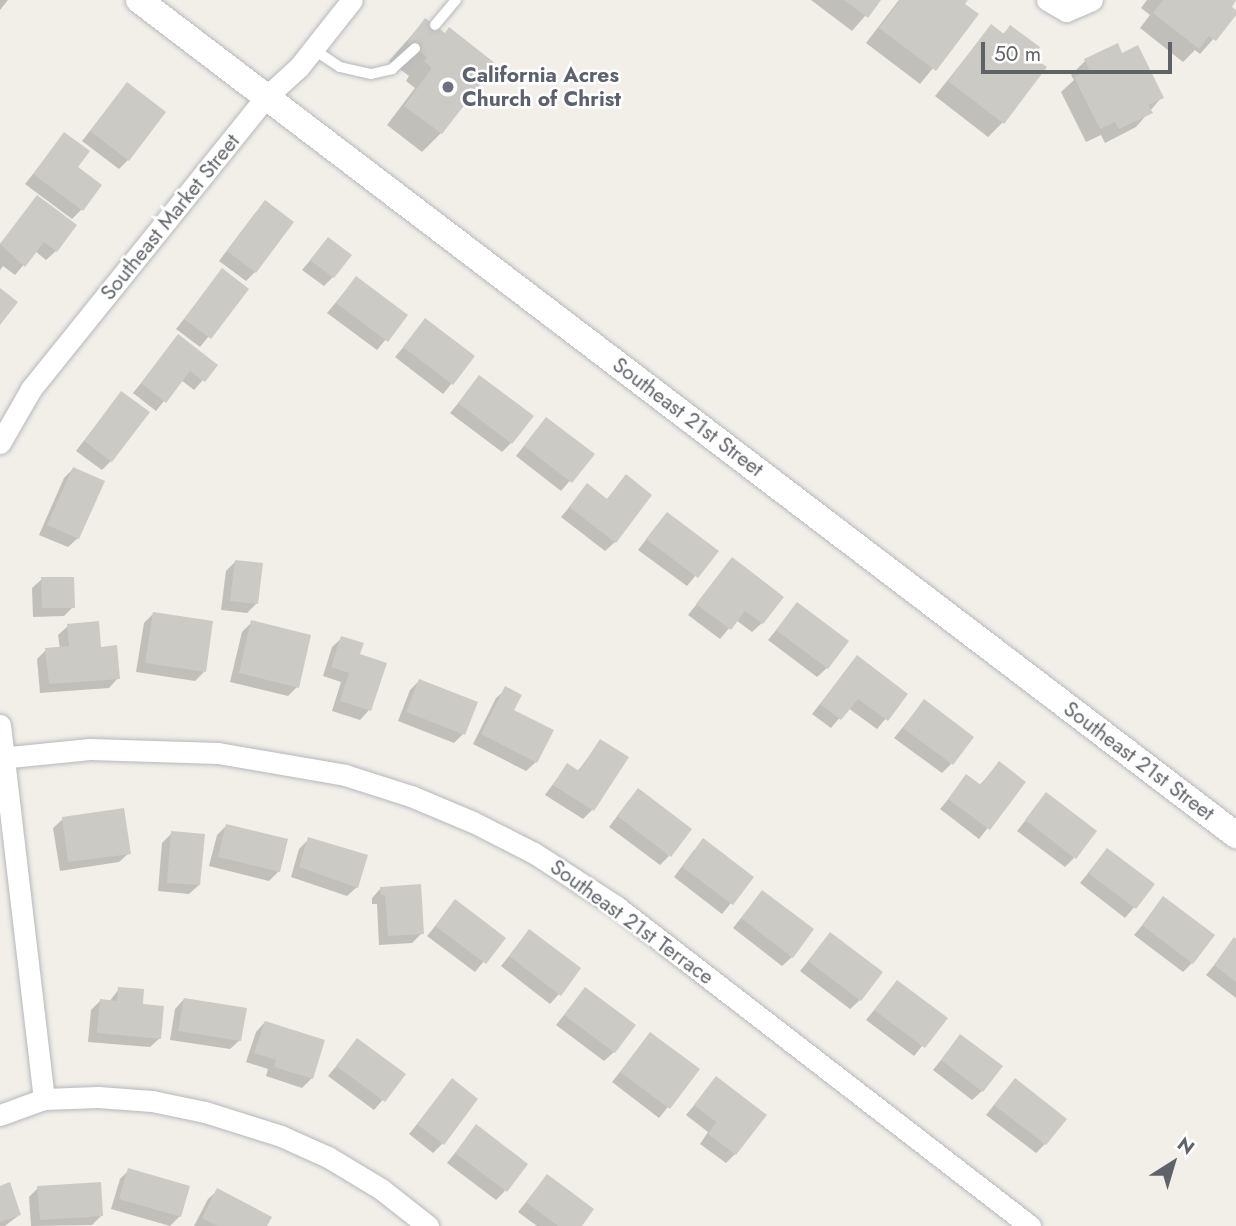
<!DOCTYPE html>
<style>
body{margin:0}
#map{position:relative;width:1236px;height:1226px;overflow:hidden;background:#f1efe8;font-family:Jost,sans-serif}
div>[style]{position:absolute}
.shadow>*{inset:0;background:#0003}
.building>*{inset:0;background:#cccac5}
.roads{filter:drop-shadow(0 0 2px #b5b8bc) drop-shadow(0 0 2px #b5b8bc)}
.service>*{height:10px;margin:-5px;padding:0 5px;transform-origin:5px;border-radius:5px;background:#fff}
.minor>*{height:21px;margin:-10.5px;padding:0 10.5px;transform-origin:10.5px;border-radius:10.5px;background:#fff}
.tertiary>*{height:26px;margin:-13px;padding:0 13px;transform-origin:13px;border-radius:13px;background:#fff}
.dots>*{width:19px;height:19px;translate:-50% -50%;box-sizing:border-box;border:4px solid #fff;border-radius:50%}
span{translate:-50% -50%;white-space:nowrap;text-align:center;line-height:1.15;-webkit-text-stroke:5px #fff;paint-order:stroke}
.worship-label{font-size:21px;color:#5b616d;font-weight:700}
.left{translate:0 -50%;text-align:left}
.street-label{font-size:21px;color:#5f6368}
.north{position:absolute;left:1138px;top:1128px;width:70px;height:70px;-webkit-text-stroke:5px #fff;paint-order:stroke;rotate:37deg;font-size:19px;font-weight:700;line-height:28px;text-align:center;color:#5f6368}
.north::after{content:'';display:block;margin:auto;width:24px;height:32px;background:#5f6368;clip-path:polygon(50% 0,100% 100%,50% 72%,0 100%)}
.scale{position:absolute;left:981px;top:42px;width:191px;height:32px;box-sizing:border-box;border:4px solid #5f6368;border-top:0;padding-left:9px;font-size:21px;line-height:24px;white-space:nowrap;color:#5f6368;-webkit-text-stroke:5px #fff;paint-order:stroke}
</style>
<div id="map">
<div class="shadow">
<div style="clip-path:polygon(0 0,8px 0,0 10px)"></div>
<div style="clip-path:polygon(811px 0,879px 0,852px 31px)"></div>
<div style="clip-path:polygon(899px 0,965px 0,962px 4px,976px 15px,920px 84px,866px 43px)"></div>
<div style="clip-path:polygon(1147px 0,1235px 0,1229px 7px,1236px 13px,1200px 54px,1195px 50px,1183px 62px,1140px 28px,1150px 15px,1141px 8px)"></div>
<div style="clip-path:polygon(425px 20px,441px 133px,422px 152px,387px 125px,415px 88px,406px 81px,409px 76px,389px 61px)"></div>
<div style="clip-path:polygon(991px 26px,1002px 35px,1010px 27px,1031px 57px,1003px 122px,988px 137px,935px 96px)"></div>
<div style="clip-path:polygon(1122px 55px,1162px 97px,1136px 127px,1105px 143px,1101px 135px,1086px 142px,1061px 92px,1074px 80px,1071px 75px,1085px 61px)"></div>
<div style="clip-path:polygon(127px 84px,128px 160px,119px 169px,82px 141px)"></div>
<div style="clip-path:polygon(65px 134px,76px 167px,81px 210px,72px 219px,25px 184px)"></div>
<div style="clip-path:polygon(37px 197px,56px 251px,46px 260px,35px 251px,15px 275px,3px 266px,0 270px,0 244px)"></div>
<div style="clip-path:polygon(256px 212px,255px 272px,246px 281px,219px 261px)"></div>
<div style="clip-path:polygon(328px 239px,333px 277px,324px 286px,302px 270px)"></div>
<div style="clip-path:polygon(222px 271px,247px 289px,200px 347px,176px 329px)"></div>
<div style="clip-path:polygon(356px 278px,406px 315px,377px 350px,327px 313px)"></div>
<div style="clip-path:polygon(425px 321px,473px 357px,443px 394px,395px 357px)"></div>
<div style="clip-path:polygon(178px 337px,216px 365px,194px 390px,181px 380px,156px 411px,133px 393px)"></div>
<div style="clip-path:polygon(480px 377px,511px 443px,502px 452px,450px 413px)"></div>
<div style="clip-path:polygon(121px 393px,111px 461px,102px 470px,76px 451px)"></div>
<div style="clip-path:polygon(537px 429px,592px 455px,561px 491px,516px 456px)"></div>
<div style="clip-path:polygon(73px 469px,78px 538px,68px 547px,39px 535px,64px 478px)"></div>
<div style="clip-path:polygon(626px 477px,615px 542px,605px 551px,561px 517px,587px 486px,606px 500px)"></div>
<div style="clip-path:polygon(658px 524px,716px 551px,687px 586px,638px 550px)"></div>
<div style="clip-path:polygon(732px 560px,762px 623px,752px 632px,736px 620px,720px 639px,688px 615px)"></div>
<div style="clip-path:polygon(235px 562px,256px 604px,247px 613px,221px 610px,226px 571px)"></div>
<div style="clip-path:polygon(42px 579px,73px 607px,64px 616px,33px 617px,32px 588px)"></div>
<div style="clip-path:polygon(797px 605px,827px 668px,817px 677px,768px 640px)"></div>
<div style="clip-path:polygon(154px 613px,204px 672px,195px 681px,136px 672px,144px 623px)"></div>
<div style="clip-path:polygon(252px 622px,297px 687px,288px 696px,230px 682px,242px 632px)"></div>
<div style="clip-path:polygon(68px 626px,100px 649px,118px 678px,109px 688px,40px 693px,37px 659px,46px 650px,60px 649px,58px 635px)"></div>
<div style="clip-path:polygon(342px 638px,369px 710px,360px 720px,332px 711px,341px 682px,323px 676px,332px 647px)"></div>
<div style="clip-path:polygon(857px 657px,906px 694px,877px 729px,848px 708px,831px 728px,812px 714px)"></div>
<div style="clip-path:polygon(419px 681px,463px 734px,454px 743px,398px 721px,410px 690px)"></div>
<div style="clip-path:polygon(506px 689px,512px 711px,536px 762px,526px 771px,473px 744px,496px 698px)"></div>
<div style="clip-path:polygon(924px 701px,951px 764px,942px 773px,894px 738px)"></div>
<div style="clip-path:polygon(601px 741px,593px 809px,583px 819px,545px 795px,567px 765px,577px 772px)"></div>
<div style="clip-path:polygon(999px 763px,1024px 782px,979px 839px,940px 809px,967px 777px,979px 786px)"></div>
<div style="clip-path:polygon(1046px 795px,1074px 858px,1065px 867px,1017px 831px)"></div>
<div style="clip-path:polygon(629px 800px,669px 856px,660px 865px,609px 827px)"></div>
<div style="clip-path:polygon(63px 819px,129px 853px,119px 862px,60px 871px,53px 828px)"></div>
<div style="clip-path:polygon(226px 826px,279px 871px,269px 881px,209px 866px,217px 835px)"></div>
<div style="clip-path:polygon(172px 833px,199px 885px,189px 894px,158px 891px,162px 843px)"></div>
<div style="clip-path:polygon(309px 839px,357px 887px,347px 896px,291px 877px,299px 849px)"></div>
<div style="clip-path:polygon(694px 850px,752px 877px,722px 914px,674px 877px)"></div>
<div style="clip-path:polygon(1107px 850px,1153px 885px,1125px 918px,1080px 883px)"></div>
<div style="clip-path:polygon(381px 888px,422px 933px,412px 943px,379px 945px,377px 904px,372px 904px,372px 898px)"></div>
<div style="clip-path:polygon(762px 892px,792px 957px,782px 966px,733px 928px)"></div>
<div style="clip-path:polygon(1164px 899px,1192px 963px,1183px 972px,1134px 935px)"></div>
<div style="clip-path:polygon(455px 902px,503px 938px,475px 972px,427px 936px)"></div>
<div style="clip-path:polygon(529px 931px,559px 994px,550px 1004px,501px 966px)"></div>
<div style="clip-path:polygon(830px 934px,860px 1000px,850px 1009px,800px 971px)"></div>
<div style="clip-path:polygon(1235px 940px,1236px 941px,1236px 998px,1206px 975px)"></div>
<div style="clip-path:polygon(897px 982px,945px 1018px,914px 1056px,866px 1020px)"></div>
<div style="clip-path:polygon(119px 989px,141px 1006px,160px 1038px,150px 1047px,88px 1042px,91px 1010px,100px 1001px,109px 1002px)"></div>
<div style="clip-path:polygon(585px 989px,614px 1052px,604px 1061px,556px 1025px)"></div>
<div style="clip-path:polygon(184px 999px,240px 1040px,230px 1049px,170px 1040px,175px 1009px)"></div>
<div style="clip-path:polygon(265px 1022px,312px 1078px,302px 1088px,266px 1076px,268px 1069px,246px 1062px,256px 1032px)"></div>
<div style="clip-path:polygon(650px 1034px,698px 1070px,659px 1118px,612px 1082px)"></div>
<div style="clip-path:polygon(960px 1036px,982px 1091px,972px 1100px,933px 1070px)"></div>
<div style="clip-path:polygon(358px 1040px,404px 1075px,374px 1110px,328px 1076px)"></div>
<div style="clip-path:polygon(716px 1079px,735px 1154px,726px 1163px,700px 1144px,708px 1132px,686px 1115px)"></div>
<div style="clip-path:polygon(452px 1081px,443px 1143px,433px 1153px,409px 1134px)"></div>
<div style="clip-path:polygon(1006px 1090px,1045px 1144px,1036px 1153px,986px 1115px)"></div>
<div style="clip-path:polygon(476px 1127px,505px 1191px,496px 1200px,447px 1163px)"></div>
<div style="clip-path:polygon(129px 1170px,180px 1216px,170px 1226px,111px 1209px,120px 1179px)"></div>
<div style="clip-path:polygon(547px 1176px,580px 1226px,537px 1226px,518px 1212px)"></div>
<div style="clip-path:polygon(0 1188px,19px 1215px,5px 1226px,0 1226px)"></div>
<div style="clip-path:polygon(38px 1188px,102px 1215px,92px 1225px,31px 1226px,29px 1197px)"></div>
<div style="clip-path:polygon(218px 1190px,265px 1226px,194px 1226px,208px 1199px)"></div>
</div>
<div class="building">
<div style="clip-path:polygon(844px 0,881px 0,868px 18px)"></div>
<div style="clip-path:polygon(900px 0,968px 0,965px 4px,979px 14px,936px 71px,879px 28px)"></div>
<div style="clip-path:polygon(1163px 0,1236px 0,1232px 7px,1236px 10px,1236px 15px,1216px 41px,1209px 36px,1199px 49px,1153px 13px)"></div>
<div style="clip-path:polygon(425px 18px,445px 33px,449px 27px,496px 64px,442px 134px,404px 106px,432px 68px,424px 61px,427px 57px,407px 42px)"></div>
<div style="clip-path:polygon(991px 24px,1004px 34px,1010px 25px,1040px 47px,1033px 57px,1047px 67px,1004px 124px,948px 81px)"></div>
<div style="clip-path:polygon(1118px 43px,1122px 53px,1138px 45px,1164px 98px,1148px 105px,1153px 113px,1119px 129px,1115px 122px,1100px 129px,1074px 77px,1089px 69px,1084px 59px)"></div>
<div style="clip-path:polygon(127px 82px,166px 112px,129px 161px,90px 131px)"></div>
<div style="clip-path:polygon(64px 132px,90px 151px,78px 167px,102px 185px,83px 211px,33px 174px)"></div>
<div style="clip-path:polygon(37px 195px,77px 225px,57px 252px,44px 242px,25px 267px,0 244px)"></div>
<div style="clip-path:polygon(265px 200px,294px 222px,256px 273px,227px 251px)"></div>
<div style="clip-path:polygon(328px 237px,352px 255px,334px 278px,310px 260px)"></div>
<div style="clip-path:polygon(222px 268px,249px 289px,211px 339px,184px 319px)"></div>
<div style="clip-path:polygon(356px 276px,408px 315px,388px 342px,336px 303px)"></div>
<div style="clip-path:polygon(0 288px,18px 302px,0 325px)"></div>
<div style="clip-path:polygon(425px 318px,475px 356px,453px 385px,403px 347px)"></div>
<div style="clip-path:polygon(178px 334px,218px 365px,205px 382px,190px 371px,166px 403px,141px 383px)"></div>
<div style="clip-path:polygon(479px 375px,534px 416px,512px 444px,458px 403px)"></div>
<div style="clip-path:polygon(121px 391px,150px 412px,112px 462px,84px 441px)"></div>
<div style="clip-path:polygon(546px 417px,595px 454px,572px 483px,524px 446px)"></div>
<div style="clip-path:polygon(73px 467px,105px 481px,79px 539px,47px 525px)"></div>
<div style="clip-path:polygon(626px 474px,652px 495px,616px 543px,569px 507px,587px 483px,607px 499px)"></div>
<div style="clip-path:polygon(667px 512px,719px 551px,698px 578px,646px 539px)"></div>
<div style="clip-path:polygon(732px 557px,784px 597px,763px 624px,745px 611px,731px 630px,696px 604px)"></div>
<div style="clip-path:polygon(235px 560px,263px 563px,258px 604px,230px 601px)"></div>
<div style="clip-path:polygon(41px 577px,74px 577px,75px 608px,42px 608px)"></div>
<div style="clip-path:polygon(797px 602px,849px 641px,828px 669px,776px 630px)"></div>
<div style="clip-path:polygon(153px 612px,213px 621px,206px 672px,145px 663px)"></div>
<div style="clip-path:polygon(251px 620px,311px 635px,299px 688px,239px 673px)"></div>
<div style="clip-path:polygon(99px 621px,101px 647px,117px 645px,120px 679px,49px 684px,45px 648px,69px 646px,67px 624px)"></div>
<div style="clip-path:polygon(341px 636px,364px 643px,360px 654px,387px 663px,371px 711px,340px 701px,349px 673px,331px 667px)"></div>
<div style="clip-path:polygon(857px 655px,908px 694px,888px 721px,858px 699px,841px 720px,820px 704px)"></div>
<div style="clip-path:polygon(419px 679px,478px 702px,465px 735px,406px 712px)"></div>
<div style="clip-path:polygon(505px 686px,522px 695px,514px 710px,554px 730px,537px 763px,481px 734px)"></div>
<div style="clip-path:polygon(924px 699px,974px 737px,953px 765px,903px 728px)"></div>
<div style="clip-path:polygon(600px 739px,629px 757px,594px 811px,553px 785px,567px 763px,579px 771px)"></div>
<div style="clip-path:polygon(999px 761px,1026px 782px,990px 830px,948px 799px,966px 774px,981px 785px)"></div>
<div style="clip-path:polygon(638px 788px,692px 829px,671px 857px,617px 816px)"></div>
<div style="clip-path:polygon(1046px 792px,1097px 831px,1076px 859px,1025px 820px)"></div>
<div style="clip-path:polygon(124px 808px,131px 854px,68px 862px,62px 817px)"></div>
<div style="clip-path:polygon(226px 824px,288px 839px,280px 872px,218px 857px)"></div>
<div style="clip-path:polygon(171px 831px,205px 834px,200px 885px,167px 883px)"></div>
<div style="clip-path:polygon(308px 837px,368px 855px,358px 888px,299px 867px)"></div>
<div style="clip-path:polygon(703px 838px,754px 877px,733px 905px,682px 867px)"></div>
<div style="clip-path:polygon(1107px 848px,1155px 884px,1136px 909px,1088px 873px)"></div>
<div style="clip-path:polygon(421px 884px,424px 934px,388px 936px,385px 895px,381px 895px,380px 887px)"></div>
<div style="clip-path:polygon(762px 890px,814px 929px,793px 958px,741px 918px)"></div>
<div style="clip-path:polygon(1163px 896px,1215px 935px,1193px 964px,1142px 925px)"></div>
<div style="clip-path:polygon(455px 899px,506px 938px,486px 964px,435px 926px)"></div>
<div style="clip-path:polygon(529px 929px,581px 968px,561px 996px,509px 956px)"></div>
<div style="clip-path:polygon(830px 932px,883px 972px,861px 1001px,808px 961px)"></div>
<div style="clip-path:polygon(1234px 937px,1236px 939px,1236px 982px,1214px 965px)"></div>
<div style="clip-path:polygon(897px 980px,948px 1018px,925px 1048px,874px 1010px)"></div>
<div style="clip-path:polygon(118px 987px,144px 989px,143px 1004px,164px 1006px,161px 1039px,97px 1033px,100px 999px,117px 1001px)"></div>
<div style="clip-path:polygon(585px 987px,636px 1025px,615px 1053px,564px 1015px)"></div>
<div style="clip-path:polygon(184px 998px,247px 1008px,241px 1041px,178px 1031px)"></div>
<div style="clip-path:polygon(265px 1021px,325px 1040px,313px 1079px,274px 1067px,276px 1060px,254px 1053px)"></div>
<div style="clip-path:polygon(650px 1032px,700px 1069px,670px 1109px,620px 1072px)"></div>
<div style="clip-path:polygon(960px 1034px,1003px 1066px,983px 1092px,941px 1060px)"></div>
<div style="clip-path:polygon(357px 1038px,406px 1074px,385px 1102px,336px 1066px)"></div>
<div style="clip-path:polygon(716px 1076px,767px 1115px,736px 1155px,708px 1134px,716px 1122px,694px 1105px)"></div>
<div style="clip-path:polygon(452px 1078px,478px 1099px,444px 1145px,417px 1124px)"></div>
<div style="clip-path:polygon(1015px 1078px,1067px 1119px,1046px 1145px,994px 1105px)"></div>
<div style="clip-path:polygon(476px 1124px,528px 1164px,507px 1192px,455px 1153px)"></div>
<div style="clip-path:polygon(128px 1168px,190px 1186px,181px 1217px,119px 1199px)"></div>
<div style="clip-path:polygon(547px 1174px,594px 1209px,582px 1226px,558px 1226px,526px 1202px)"></div>
<div style="clip-path:polygon(10px 1182px,21px 1215px,0 1222px,0 1186px)"></div>
<div style="clip-path:polygon(101px 1182px,103px 1216px,40px 1220px,37px 1186px)"></div>
<div style="clip-path:polygon(217px 1188px,272px 1217px,267px 1226px,217px 1226px,202px 1218px)"></div>
</div>
<div class="roads">
<div class="service">
<div style="left:435px;top:25px;width:33px;rotate:-50deg"></div>
<div style="left:313px;top:49px;width:32px;rotate:34deg"></div>
<div style="left:340px;top:67px;width:32px;rotate:13deg"></div>
<div style="left:371px;top:74px;width:22px;rotate:-13deg"></div>
<div style="left:392px;top:69px;width:31px;rotate:-42deg"></div>
</div>
<div class="minor">
<div style="left:1047px;top:0;width:22px;rotate:30deg"></div>
<div style="left:1066px;top:11px;width:28px;rotate:-23deg"></div>
<div style="left:0;top:443px;width:62px;rotate:-60.1deg"></div>
<div style="left:31px;top:389px;width:375px;rotate:-51.2deg"></div>
<div style="left:266px;top:97px;width:45px;rotate:-42.3deg"></div>
<div style="left:299px;top:67px;width:85px;rotate:-51.7deg"></div>
<div style="left:0;top:725px;width:377px;rotate:83.3deg"></div>
<div style="left:0;top:758px;width:90px;rotate:-5.7deg"></div>
<div style="left:90px;top:749px;width:128px;rotate:1.8deg"></div>
<div style="left:218px;top:753px;width:129px;rotate:9.8deg"></div>
<div style="left:345px;top:775px;width:69px;rotate:17.7deg"></div>
<div style="left:411px;top:796px;width:67px;rotate:22.8deg"></div>
<div style="left:473px;top:822px;width:68px;rotate:26.9deg"></div>
<div style="left:534px;top:853px;width:99px;rotate:33deg"></div>
<div style="left:617px;top:907px;width:522px;rotate:37.68deg"></div>
<div style="left:0;top:1115px;width:47px;rotate:-20deg"></div>
<div style="left:44px;top:1099px;width:54px;rotate:-2.1deg"></div>
<div style="left:98px;top:1097px;width:54px;rotate:4.2deg"></div>
<div style="left:152px;top:1101px;width:54px;rotate:11.7deg"></div>
<div style="left:205px;top:1112px;width:80px;rotate:17.5deg"></div>
<div style="left:281px;top:1136px;width:51px;rotate:24.1deg"></div>
<div style="left:328px;top:1157px;width:62px;rotate:31.1deg"></div>
<div style="left:381px;top:1189px;width:60px;rotate:38.2deg"></div>
</div>
<div class="tertiary">
<div style="left:139px;top:0;width:1379px;rotate:37.28deg"></div>
</div>
</div>
<div class="dots">
<div style="left:448px;top:87px;background:#6b7280"></div>
</div>
<div class="worship-label">
<span class="left" style="left:462px;top:87px">California Acres<br>Church of Christ</span>
</div>
<div class="street-label">
<span style="left:170px;top:217px;rotate:-51deg">Southeast Market Street</span>
<span style="left:688px;top:417px;rotate:37deg">Southeast 21st Street</span>
<span style="left:1139px;top:761px;rotate:37deg">Southeast 21st Street</span>
<span style="left:632px;top:922px;rotate:36deg">Southeast 21st Terrace</span>
</div>
<div class="north">N</div>
<div class="scale">50 m</div>
</div>
